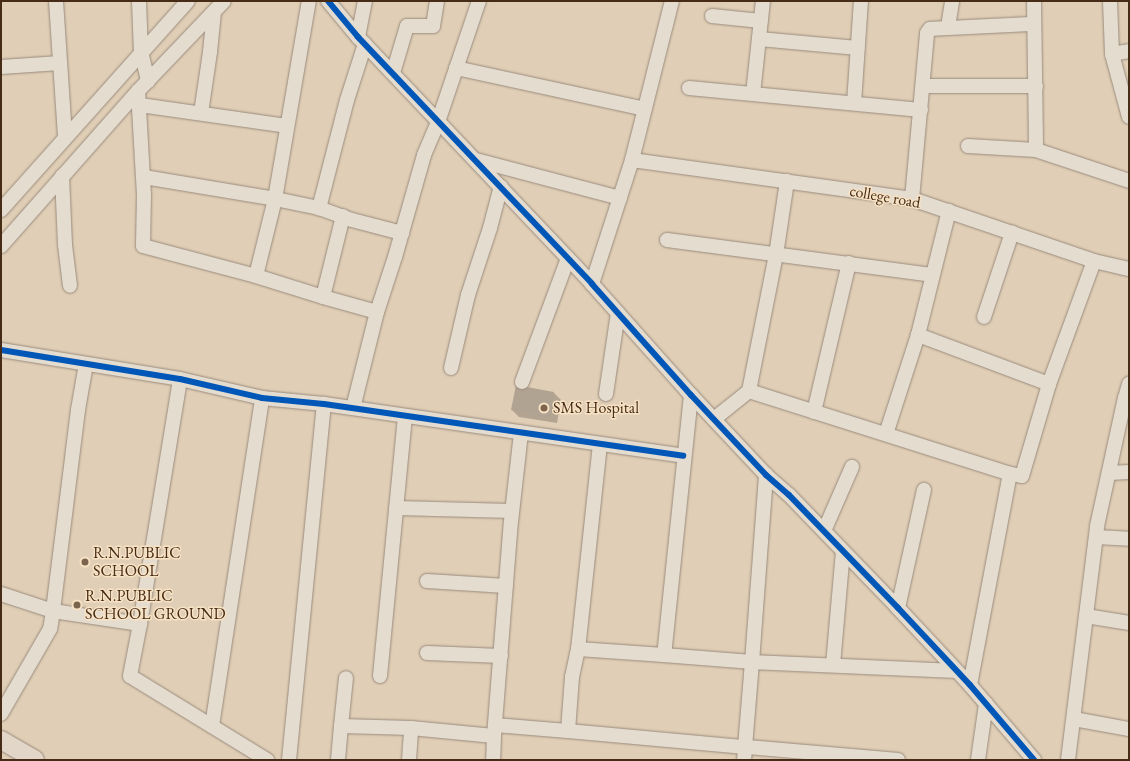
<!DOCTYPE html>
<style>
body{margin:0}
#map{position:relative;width:1130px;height:761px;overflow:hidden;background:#e0ceb6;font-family:"EB Garamond",serif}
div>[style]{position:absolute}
.shadow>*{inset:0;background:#0003}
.building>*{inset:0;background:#b1a392}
.roads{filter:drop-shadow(0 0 1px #998b7c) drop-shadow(0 0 1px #998b7c)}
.minor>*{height:14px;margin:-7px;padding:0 7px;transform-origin:7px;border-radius:7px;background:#e5dcd0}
.major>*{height:18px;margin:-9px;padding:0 9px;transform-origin:9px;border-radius:9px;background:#e1d6c8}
.cycleway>*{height:6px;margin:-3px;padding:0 3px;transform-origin:3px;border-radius:3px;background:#0057b8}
.dots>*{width:11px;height:11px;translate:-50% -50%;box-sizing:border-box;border:2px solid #f7e2c4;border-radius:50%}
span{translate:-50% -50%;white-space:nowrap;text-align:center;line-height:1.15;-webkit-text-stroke:3px #f7e2c4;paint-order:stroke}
.street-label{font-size:16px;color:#462b16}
.poi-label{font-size:16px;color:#462b16}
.left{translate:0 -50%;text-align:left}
.frame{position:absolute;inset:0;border:2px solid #462b16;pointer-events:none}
</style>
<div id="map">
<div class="shadow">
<div style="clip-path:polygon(554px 393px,561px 400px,557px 423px,519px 417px,512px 410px)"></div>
</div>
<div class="building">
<div style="clip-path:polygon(516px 385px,554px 392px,550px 417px,511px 410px)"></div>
</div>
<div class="roads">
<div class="minor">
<div style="left:56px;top:1px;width:137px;rotate:86.2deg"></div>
<div style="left:139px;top:1px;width:51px;rotate:87.8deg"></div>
<div style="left:141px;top:52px;width:30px;rotate:76deg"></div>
<div style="left:328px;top:1px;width:47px;rotate:50.2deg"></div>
<div style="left:358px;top:37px;width:340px;rotate:46.5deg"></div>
<div style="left:592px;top:284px;width:149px;rotate:48.3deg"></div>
<div style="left:691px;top:395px;width:110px;rotate:46.8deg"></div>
<div style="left:766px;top:475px;width:30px;rotate:41deg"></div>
<div style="left:789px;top:495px;width:157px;rotate:46deg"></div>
<div style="left:898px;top:608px;width:105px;rotate:46.9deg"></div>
<div style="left:970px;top:685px;width:99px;rotate:49.5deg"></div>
<div style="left:1034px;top:1px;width:149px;rotate:89.2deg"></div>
<div style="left:1036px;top:150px;width:98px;rotate:18.4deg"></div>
<div style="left:1110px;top:1px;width:53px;rotate:87.8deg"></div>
<div style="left:1112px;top:54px;width:65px;rotate:74.9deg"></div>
<div style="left:712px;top:16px;width:49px;rotate:5.8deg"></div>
<div style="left:948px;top:27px;width:26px;rotate:-81deg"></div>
<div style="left:358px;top:37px;width:37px;rotate:-79deg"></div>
<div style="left:759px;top:39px;width:99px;rotate:5.2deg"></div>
<div style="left:365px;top:44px;width:59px;rotate:107.8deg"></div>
<div style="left:347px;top:100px;width:112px;rotate:104.5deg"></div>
<div style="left:319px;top:208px;width:35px;rotate:20deg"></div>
<div style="left:352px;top:220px;width:52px;rotate:14.6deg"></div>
<div style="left:1112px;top:54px;width:17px;rotate:-10deg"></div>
<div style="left:1px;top:67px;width:59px;rotate:-3.9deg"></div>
<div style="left:456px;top:68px;width:193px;rotate:12.2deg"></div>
<div style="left:393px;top:73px;width:49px;rotate:-73.4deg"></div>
<div style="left:407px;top:26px;width:26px"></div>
<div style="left:433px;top:26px;width:25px;rotate:-81deg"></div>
<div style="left:924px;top:86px;width:112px"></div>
<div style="left:689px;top:88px;width:233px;rotate:5.4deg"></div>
<div style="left:138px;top:91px;width:103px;rotate:86.7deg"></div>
<div style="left:144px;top:194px;width:52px;rotate:91.1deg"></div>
<div style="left:143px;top:246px;width:117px;rotate:14.9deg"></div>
<div style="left:753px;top:94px;width:94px;rotate:-83.9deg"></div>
<div style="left:854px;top:103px;width:102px;rotate:-86.1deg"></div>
<div style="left:140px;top:105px;width:148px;rotate:8.1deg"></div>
<div style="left:201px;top:113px;width:62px;rotate:-81.6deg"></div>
<div style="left:210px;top:52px;width:40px;rotate:-84.3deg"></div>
<div style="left:968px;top:146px;width:68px;rotate:3.4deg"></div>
<div style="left:476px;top:160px;width:149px;rotate:14.8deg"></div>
<div style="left:632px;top:160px;width:283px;rotate:7.9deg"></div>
<div style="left:912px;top:199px;width:192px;rotate:18.8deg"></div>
<div style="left:1094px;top:261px;width:36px;rotate:13deg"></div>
<div style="left:62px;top:176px;width:69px;rotate:87.5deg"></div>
<div style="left:65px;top:245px;width:41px;rotate:83deg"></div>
<div style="left:144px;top:177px;width:133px;rotate:9.5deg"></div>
<div style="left:275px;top:199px;width:201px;rotate:-80.3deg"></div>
<div style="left:912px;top:199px;width:167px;rotate:-84.8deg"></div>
<div style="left:927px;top:33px;width:5px;rotate:-53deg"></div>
<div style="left:930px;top:29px;width:104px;rotate:-2.8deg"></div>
<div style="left:319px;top:208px;width:45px;rotate:-168.4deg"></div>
<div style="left:275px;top:199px;width:79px;rotate:103.9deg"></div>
<div style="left:256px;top:276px;width:70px;rotate:17.4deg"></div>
<div style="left:1px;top:210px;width:280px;rotate:-48.2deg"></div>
<div style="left:343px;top:216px;width:83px;rotate:103.9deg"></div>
<div style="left:323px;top:297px;width:56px;rotate:15.5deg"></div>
<div style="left:667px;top:240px;width:267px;rotate:7.5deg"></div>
<div style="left:1px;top:246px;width:207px;rotate:-48.5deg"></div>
<div style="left:138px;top:91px;width:124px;rotate:-46.3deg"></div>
<div style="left:592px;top:284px;width:130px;rotate:-72.1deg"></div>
<div style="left:632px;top:160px;width:164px;rotate:-75.9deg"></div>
<div style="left:984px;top:317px;width:89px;rotate:-71.6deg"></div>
<div style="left:918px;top:335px;width:140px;rotate:20.5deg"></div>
<div style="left:1px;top:350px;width:181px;rotate:9.2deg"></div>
<div style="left:180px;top:379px;width:84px;rotate:13deg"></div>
<div style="left:262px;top:398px;width:62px;rotate:5.5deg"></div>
<div style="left:324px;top:404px;width:363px;rotate:8.2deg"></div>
<div style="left:86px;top:364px;width:47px;rotate:99.9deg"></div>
<div style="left:78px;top:410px;width:203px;rotate:97.1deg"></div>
<div style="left:53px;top:611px;width:88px;rotate:8.5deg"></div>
<div style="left:140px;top:624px;width:248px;rotate:-80.7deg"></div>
<div style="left:451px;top:368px;width:75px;rotate:-76.9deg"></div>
<div style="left:468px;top:295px;width:71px;rotate:-71.8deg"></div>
<div style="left:490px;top:228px;width:43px;rotate:-75.3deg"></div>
<div style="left:522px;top:382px;width:132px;rotate:-69.6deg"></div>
<div style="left:749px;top:391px;width:274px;rotate:17.6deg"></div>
<div style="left:1010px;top:474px;width:12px;rotate:9deg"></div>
<div style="left:1022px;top:476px;width:96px;rotate:-73.6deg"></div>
<div style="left:1049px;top:384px;width:131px;rotate:-69.9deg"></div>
<div style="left:606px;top:394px;width:82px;rotate:-81.6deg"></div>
<div style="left:691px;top:395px;width:261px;rotate:95.9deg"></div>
<div style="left:664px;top:655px;width:88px;rotate:4.5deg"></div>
<div style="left:752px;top:662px;width:188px;rotate:-85.7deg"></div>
<div style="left:1125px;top:398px;width:15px;rotate:-74deg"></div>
<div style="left:353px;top:408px;width:99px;rotate:-76deg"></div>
<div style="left:377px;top:312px;width:58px;rotate:-71.9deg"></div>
<div style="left:395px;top:257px;width:106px;rotate:-74.1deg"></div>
<div style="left:424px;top:155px;width:36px;rotate:-67deg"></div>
<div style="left:438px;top:122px;width:128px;rotate:-71.3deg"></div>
<div style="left:814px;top:412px;width:153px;rotate:-76.8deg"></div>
<div style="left:714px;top:419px;width:45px;rotate:-38.7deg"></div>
<div style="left:749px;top:391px;width:139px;rotate:-78.8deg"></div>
<div style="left:776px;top:255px;width:75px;rotate:-81.5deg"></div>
<div style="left:886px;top:434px;width:104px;rotate:-72.1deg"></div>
<div style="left:918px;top:335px;width:128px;rotate:-76deg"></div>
<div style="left:600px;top:444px;width:206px;rotate:96.1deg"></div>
<div style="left:578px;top:649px;width:86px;rotate:4deg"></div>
<div style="left:1109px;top:473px;width:20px;rotate:-3deg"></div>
<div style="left:396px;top:508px;width:116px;rotate:1.5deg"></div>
<div style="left:824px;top:531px;width:70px;rotate:-66.4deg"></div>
<div style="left:1096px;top:537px;width:33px;rotate:3deg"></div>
<div style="left:427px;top:581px;width:79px;rotate:3.6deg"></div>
<div style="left:1px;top:594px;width:55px;rotate:18.1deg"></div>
<div style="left:53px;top:611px;width:18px;rotate:99deg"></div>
<div style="left:50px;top:629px;width:98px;rotate:120deg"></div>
<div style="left:898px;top:608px;width:121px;rotate:-77.6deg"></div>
<div style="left:1086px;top:616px;width:44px;rotate:9.2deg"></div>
<div style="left:140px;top:624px;width:53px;rotate:100.9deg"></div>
<div style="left:130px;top:676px;width:161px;rotate:31.5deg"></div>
<div style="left:427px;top:653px;width:74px;rotate:2.3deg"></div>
<div style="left:833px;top:665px;width:114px;rotate:-85deg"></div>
<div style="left:380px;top:676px;width:261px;rotate:-84.5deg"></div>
<div style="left:970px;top:685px;width:215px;rotate:-79.3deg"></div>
<div style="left:1074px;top:719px;width:56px;rotate:10.3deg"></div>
<div style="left:495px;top:725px;width:73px;rotate:4.7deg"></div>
<div style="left:568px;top:731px;width:54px;rotate:-85.8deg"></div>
<div style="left:572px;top:677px;width:29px;rotate:-78deg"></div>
<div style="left:212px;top:726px;width:332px;rotate:-81.3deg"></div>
<div style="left:341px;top:726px;width:48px;rotate:-84.1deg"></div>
<div style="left:568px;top:731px;width:178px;rotate:5.2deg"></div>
<div style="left:745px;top:747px;width:13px;rotate:94deg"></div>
<div style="left:494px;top:736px;width:215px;rotate:-85.5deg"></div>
<div style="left:511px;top:522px;width:90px;rotate:-83.6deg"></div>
<div style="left:289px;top:760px;width:358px;rotate:-84.4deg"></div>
<div style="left:338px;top:760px;width:34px;rotate:-85deg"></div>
<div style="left:341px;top:726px;width:70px;rotate:1.6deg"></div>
<div style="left:409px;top:760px;width:32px;rotate:-86deg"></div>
<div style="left:411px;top:728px;width:83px;rotate:5.5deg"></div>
<div style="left:494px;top:736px;width:24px;rotate:92deg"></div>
<div style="left:898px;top:760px;width:154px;rotate:-175.1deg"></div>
<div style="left:745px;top:747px;width:85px;rotate:-85.3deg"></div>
<div style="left:752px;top:662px;width:203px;rotate:2.5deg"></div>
<div style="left:978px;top:760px;width:57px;rotate:-81.9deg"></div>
<div style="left:1068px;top:760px;width:236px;rotate:-82.9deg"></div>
<div style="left:1097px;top:526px;width:131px;rotate:-77.7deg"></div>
<div style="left:1125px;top:398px;width:4px;rotate:-14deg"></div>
</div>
<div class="major">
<div style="left:1px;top:740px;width:39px;rotate:30deg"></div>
</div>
</div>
<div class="cycleway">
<div style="left:328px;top:1px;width:47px;rotate:50.2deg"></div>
<div style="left:358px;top:37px;width:340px;rotate:46.5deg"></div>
<div style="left:592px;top:284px;width:149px;rotate:48.3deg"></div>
<div style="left:691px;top:395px;width:110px;rotate:46.8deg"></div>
<div style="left:766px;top:475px;width:30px;rotate:41deg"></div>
<div style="left:789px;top:495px;width:157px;rotate:46deg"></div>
<div style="left:898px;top:608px;width:105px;rotate:46.9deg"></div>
<div style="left:970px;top:685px;width:99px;rotate:49.5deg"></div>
<div style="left:1px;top:350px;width:181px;rotate:9.2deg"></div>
<div style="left:180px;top:379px;width:84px;rotate:13deg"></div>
<div style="left:262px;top:398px;width:62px;rotate:5.5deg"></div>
<div style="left:324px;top:404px;width:363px;rotate:8.2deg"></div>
</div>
<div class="dots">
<div style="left:544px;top:408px;background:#7c644e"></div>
<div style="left:85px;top:562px;background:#7c644e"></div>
<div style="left:77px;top:605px;background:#7c644e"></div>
</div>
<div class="street-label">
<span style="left:885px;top:197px;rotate:10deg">college road</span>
</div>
<div class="poi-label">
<span class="left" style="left:553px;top:408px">SMS Hospital</span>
<span class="left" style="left:93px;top:562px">R.N.PUBLIC<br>SCHOOL</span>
<span class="left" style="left:85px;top:605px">R.N.PUBLIC<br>SCHOOL GROUND</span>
</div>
<div class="frame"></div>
</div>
